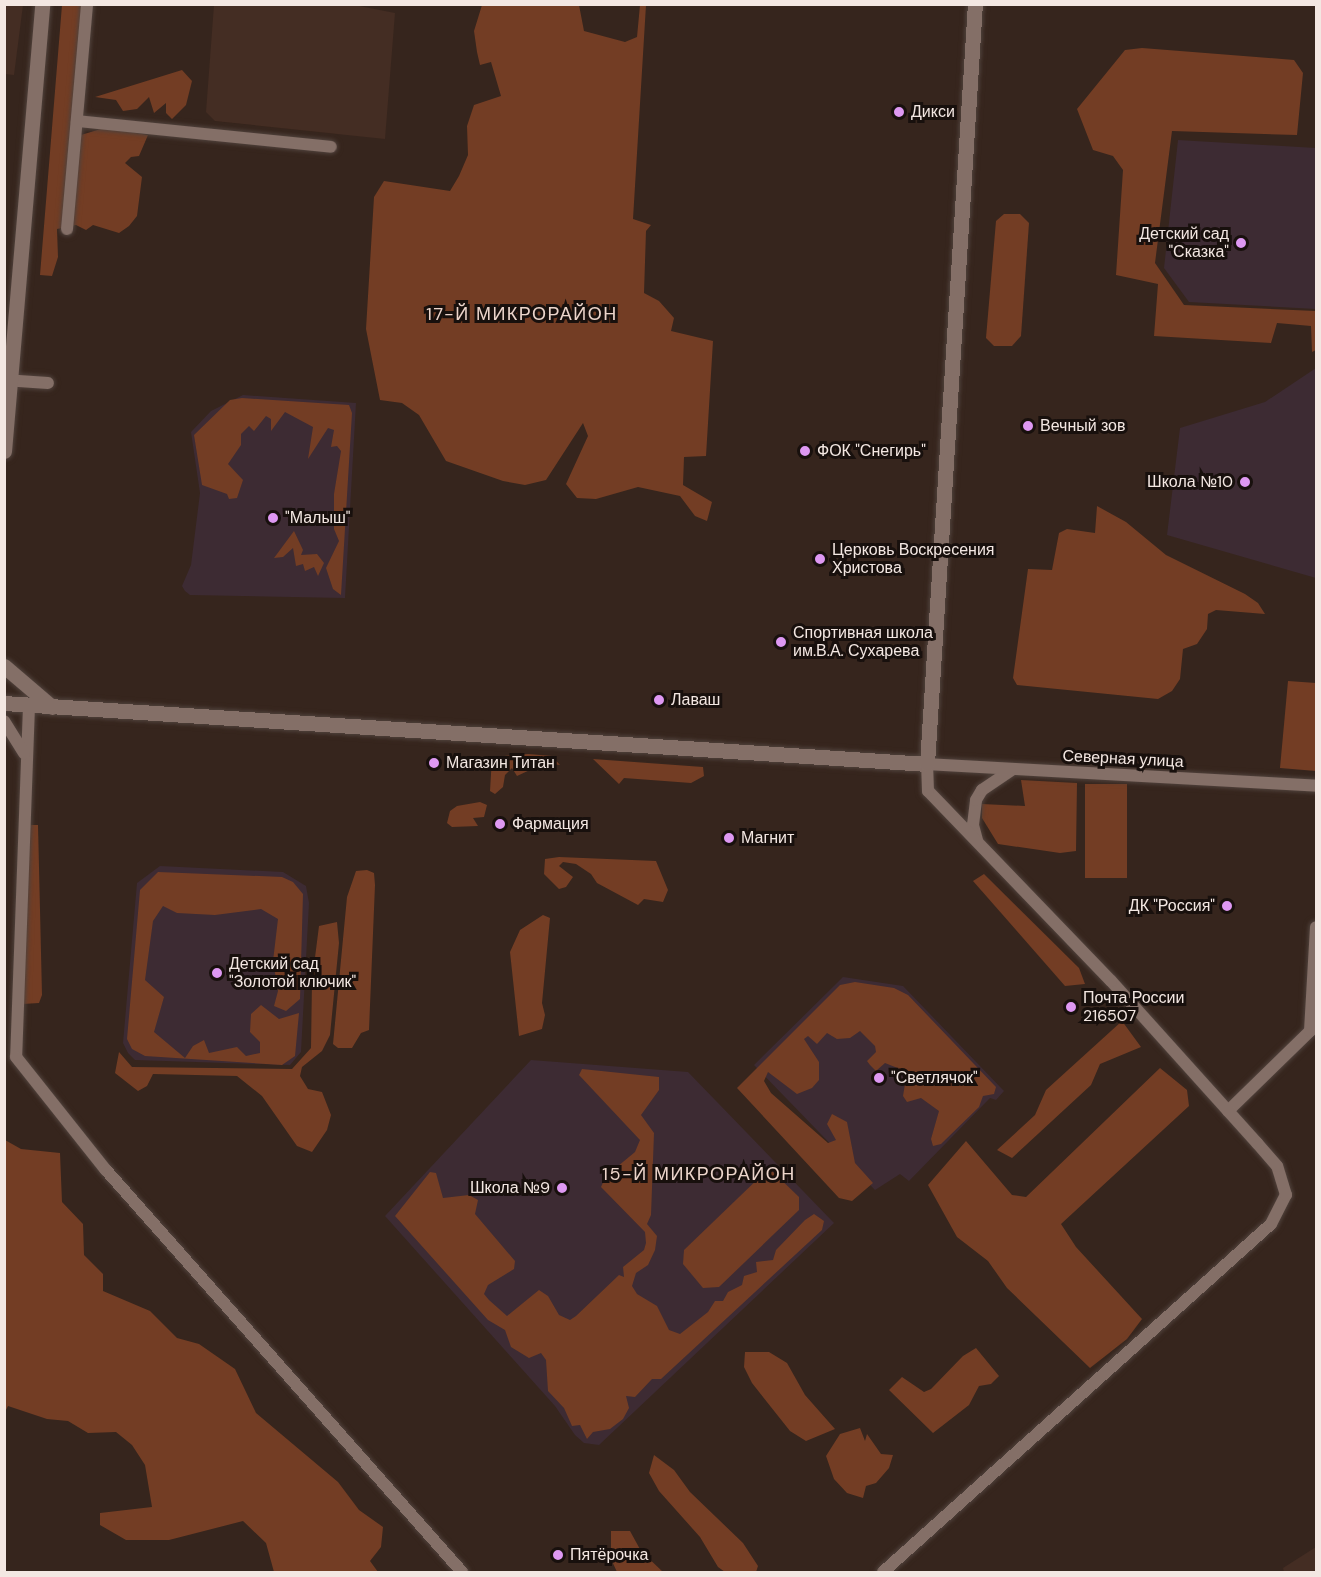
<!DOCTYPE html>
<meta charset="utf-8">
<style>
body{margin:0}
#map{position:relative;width:1321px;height:1577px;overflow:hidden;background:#36251d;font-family:"DM Sans",sans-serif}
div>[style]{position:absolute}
.built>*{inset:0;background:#442d23}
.education>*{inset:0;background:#3d2b33}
.green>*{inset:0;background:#733d24}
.roads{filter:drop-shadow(0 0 2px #50423c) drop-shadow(0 0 2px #50423c)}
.street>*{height:12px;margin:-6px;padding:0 6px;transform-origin:6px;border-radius:6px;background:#846f67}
.secondary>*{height:15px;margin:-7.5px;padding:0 7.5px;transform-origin:7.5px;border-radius:7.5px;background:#846f67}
.dots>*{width:16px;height:16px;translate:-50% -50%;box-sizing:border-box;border:3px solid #18100d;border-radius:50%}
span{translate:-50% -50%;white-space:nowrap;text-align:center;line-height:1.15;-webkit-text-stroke:6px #18100d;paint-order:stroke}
.poi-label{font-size:16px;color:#f3e7e2}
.left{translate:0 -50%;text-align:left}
.right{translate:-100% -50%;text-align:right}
.street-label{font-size:16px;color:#f3e7e2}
.neighbourhood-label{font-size:18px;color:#ecd5cb;letter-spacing:1.5px}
.frame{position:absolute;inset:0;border:6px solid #f3e7e2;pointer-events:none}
</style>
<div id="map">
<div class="built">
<div style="clip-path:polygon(4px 5px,23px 5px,14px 75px,5px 74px)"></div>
<div style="clip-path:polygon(214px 5px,349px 4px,395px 13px,385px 139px,215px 121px,206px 112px)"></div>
<div style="clip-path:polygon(1316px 1547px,1316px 1572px,1284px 1572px,1283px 1568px)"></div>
</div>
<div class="education">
<div style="clip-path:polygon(1178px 140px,1316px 148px,1316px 309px,1189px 302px,1164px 268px)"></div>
<div style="clip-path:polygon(1316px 368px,1316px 578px,1167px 535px,1180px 428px,1265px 402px)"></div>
<div style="clip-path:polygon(243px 395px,356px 403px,345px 598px,190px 595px,185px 591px,182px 586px,191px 565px,200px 493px,191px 432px,211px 411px)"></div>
<div style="clip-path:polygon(160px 866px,283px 872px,306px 886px,309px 903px,301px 1052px,290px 1065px,135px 1060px,128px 1053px,123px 1043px,137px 883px)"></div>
<div style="clip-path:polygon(843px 977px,903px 986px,1004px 1091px,996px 1100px,990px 1098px,909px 1181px,900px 1174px,875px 1190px,754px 1065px)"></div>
<div style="clip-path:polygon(531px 1060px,688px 1072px,834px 1223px,599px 1445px,584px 1443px,575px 1435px,555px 1406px,385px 1216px)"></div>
</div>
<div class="green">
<div style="clip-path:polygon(62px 5px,91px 5px,81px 135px,104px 128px,148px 135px,139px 156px,131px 157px,125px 163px,142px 177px,137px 216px,129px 226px,119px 233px,93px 225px,86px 230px,76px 225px,57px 229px,58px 257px,52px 276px,40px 275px)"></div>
<div style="clip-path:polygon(482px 5px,579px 5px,584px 31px,625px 42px,637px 37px,640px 5px,646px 5px,633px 219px,651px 225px,646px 231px,644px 293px,659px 301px,674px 318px,671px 331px,713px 341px,706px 456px,684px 457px,683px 485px,712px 502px,707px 521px,695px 516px,680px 496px,638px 487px,596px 499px,577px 498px,566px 484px,588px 436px,583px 423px,546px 480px,525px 485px,503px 481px,446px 461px,419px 415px,402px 403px,380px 400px,366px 329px,374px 197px,384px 181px,450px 191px,459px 176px,468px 155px,467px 126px,474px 105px,501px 96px,491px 62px,480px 65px,477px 52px,474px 31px)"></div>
<div style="clip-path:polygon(1142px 48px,1294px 60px,1303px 73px,1297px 135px,1172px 131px,1155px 263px,1184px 305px,1316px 311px,1316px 350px,1312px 352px,1311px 326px,1277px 323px,1271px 343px,1154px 336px,1158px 284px,1116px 275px,1123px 170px,1113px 156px,1093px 150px,1077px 109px,1125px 50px)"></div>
<div style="clip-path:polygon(182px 70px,192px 81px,186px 105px,172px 119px,166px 113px,166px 103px,154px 113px,149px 97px,137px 109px,123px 111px,116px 100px,95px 97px)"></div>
<div style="clip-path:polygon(1004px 214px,1020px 214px,1029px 223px,1021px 336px,1012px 346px,994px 346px,986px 338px,996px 221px)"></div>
<div style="clip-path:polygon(242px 398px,349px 405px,352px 413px,341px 595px,333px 589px,326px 568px,339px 541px,334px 529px,334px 494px,341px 451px,337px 446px,331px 447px,334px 430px,328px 428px,308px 459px,313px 427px,285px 412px,271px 431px,271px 419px,266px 416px,254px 431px,249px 426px,241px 434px,241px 445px,228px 464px,243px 480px,237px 498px,229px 499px,227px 494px,202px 485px,194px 435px,230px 400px)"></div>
<div style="clip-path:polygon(1097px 506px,1126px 522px,1166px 555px,1245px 594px,1258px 603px,1265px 614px,1216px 610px,1208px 614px,1207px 629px,1197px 644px,1183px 649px,1180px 679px,1172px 691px,1158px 699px,1017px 685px,1013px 678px,1028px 569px,1052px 570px,1059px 533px,1067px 529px,1095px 533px)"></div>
<div style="clip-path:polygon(294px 531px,303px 550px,301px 555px,317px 554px,324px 563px,318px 576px,314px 567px,305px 571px,303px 564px,296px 566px,293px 548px,283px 557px,274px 558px)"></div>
<div style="clip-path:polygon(1288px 681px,1316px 683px,1316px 771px,1280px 768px)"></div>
<div style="clip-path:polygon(528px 754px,552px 756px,560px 765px,545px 763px,517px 776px,512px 768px,505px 775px,503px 787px,495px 794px,490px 791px,492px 757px)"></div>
<div style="clip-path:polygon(593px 759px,703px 767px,704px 776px,691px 783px,624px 778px,619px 784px)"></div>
<div style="clip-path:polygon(1021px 780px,1077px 783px,1076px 851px,1060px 853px,998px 844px,982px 818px,982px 804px,1025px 806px)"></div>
<div style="clip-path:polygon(1085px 784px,1127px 784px,1127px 878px,1085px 878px)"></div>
<div style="clip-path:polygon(480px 802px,487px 805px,484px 817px,473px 818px,478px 826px,452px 827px,447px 823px,450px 811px,457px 806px)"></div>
<div style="clip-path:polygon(30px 825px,38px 825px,42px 995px,39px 1003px,23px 1004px)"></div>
<div style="clip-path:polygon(559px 857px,656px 861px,668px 890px,663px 902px,644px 899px,638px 905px,597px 883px,591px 874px,576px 864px,563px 862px,559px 866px,573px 877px,566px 887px,559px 889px,544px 874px,545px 859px)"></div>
<div style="clip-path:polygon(367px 870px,374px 873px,375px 885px,369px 1030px,361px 1033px,352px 1048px,338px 1048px,333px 1044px,347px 897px,356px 871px)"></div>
<div style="clip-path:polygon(158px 872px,282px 877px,293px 882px,303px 894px,300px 999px,286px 1011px,274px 1006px,278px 991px,273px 961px,278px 919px,261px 909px,215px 915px,177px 913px,163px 906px,153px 921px,145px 980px,164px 997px,154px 1032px,185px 1058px,193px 1046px,204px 1040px,209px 1053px,237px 1047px,246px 1056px,260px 1053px,260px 1042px,250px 1032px,251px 1014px,261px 1005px,279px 1019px,299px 1013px,295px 1056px,282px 1065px,145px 1056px,132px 1049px,127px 1039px,140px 890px)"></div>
<div style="clip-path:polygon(984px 874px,1079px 968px,1085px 984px,1065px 986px,973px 881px)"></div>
<div style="clip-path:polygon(543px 915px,550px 918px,542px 1003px,545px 1015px,542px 1029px,519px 1036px,510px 952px,520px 930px)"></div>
<div style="clip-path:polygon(337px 922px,339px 943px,330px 1035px,322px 1051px,302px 1067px,300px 1076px,308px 1089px,322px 1092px,331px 1115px,327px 1130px,312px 1152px,297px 1146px,262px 1096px,237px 1076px,153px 1074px,147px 1086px,138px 1091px,115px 1073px,119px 1052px,132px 1067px,292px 1069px,311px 1048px,312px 981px,319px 926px)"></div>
<div style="clip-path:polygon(855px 982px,894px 988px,908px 995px,996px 1087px,994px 1094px,983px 1096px,979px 1107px,941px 1144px,933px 1146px,931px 1139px,939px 1111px,921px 1098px,907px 1102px,903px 1096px,906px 1078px,900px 1069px,885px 1063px,876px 1071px,870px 1065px,867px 1061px,876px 1052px,875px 1046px,860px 1031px,850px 1038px,837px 1039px,827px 1033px,817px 1044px,808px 1036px,804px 1039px,819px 1062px,819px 1080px,812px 1088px,797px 1094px,768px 1072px,764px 1081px,771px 1093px,828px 1143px,836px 1140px,827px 1124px,832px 1114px,847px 1122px,855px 1163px,873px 1183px,852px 1201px,839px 1198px,737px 1088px,840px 985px)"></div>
<div style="clip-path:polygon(1122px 1021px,1141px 1047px,1100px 1064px,1091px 1085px,1012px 1158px,997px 1150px,1035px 1115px,1046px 1090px)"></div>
<div style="clip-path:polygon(1160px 1068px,1187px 1090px,1189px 1106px,1061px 1224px,1076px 1247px,1142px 1319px,1127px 1339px,1090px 1368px,1007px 1288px,988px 1261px,957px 1237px,928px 1185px,966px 1141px,1012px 1195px,1026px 1197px)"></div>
<div style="clip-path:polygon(582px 1069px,659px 1077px,659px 1090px,641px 1115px,654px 1133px,651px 1215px,647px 1224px,657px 1236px,655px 1250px,648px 1265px,636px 1273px,632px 1286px,637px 1294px,657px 1306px,669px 1330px,680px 1334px,708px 1312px,715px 1301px,723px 1301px,728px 1292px,742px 1285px,744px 1276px,757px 1272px,756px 1262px,773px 1260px,776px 1250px,805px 1220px,814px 1214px,824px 1221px,822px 1230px,661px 1379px,652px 1379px,635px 1397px,626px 1396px,629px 1408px,623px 1419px,610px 1429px,593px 1432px,587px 1439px,580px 1425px,572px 1426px,564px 1408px,548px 1391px,546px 1360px,541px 1353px,529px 1358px,511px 1347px,505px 1330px,488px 1320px,395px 1216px,430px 1172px,436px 1173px,443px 1198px,469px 1195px,478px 1200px,475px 1214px,515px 1261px,514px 1269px,488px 1285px,484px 1294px,489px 1300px,507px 1316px,539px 1290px,548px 1296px,559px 1315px,570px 1320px,576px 1316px,619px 1275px,624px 1277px,623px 1267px,644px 1250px,646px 1243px,645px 1232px,601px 1187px,606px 1176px,635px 1152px,640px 1140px,579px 1075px)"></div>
<div style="clip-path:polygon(5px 1140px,21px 1149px,60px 1153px,62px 1202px,83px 1224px,84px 1255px,103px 1274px,103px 1291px,150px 1311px,177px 1338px,199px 1344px,235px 1369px,256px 1413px,338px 1482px,359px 1510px,383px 1527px,381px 1547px,370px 1561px,378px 1572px,274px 1572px,266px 1543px,243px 1521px,169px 1540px,126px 1540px,100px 1525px,100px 1513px,152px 1507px,145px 1465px,132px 1445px,116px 1432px,88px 1433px,68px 1421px,47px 1419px,8px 1406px,5px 1412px)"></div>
<div style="clip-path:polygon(772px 1171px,799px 1197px,799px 1210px,719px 1287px,703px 1288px,683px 1264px,684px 1250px,764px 1173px)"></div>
<div style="clip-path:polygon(976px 1348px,999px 1376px,991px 1384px,979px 1386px,969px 1405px,933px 1433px,889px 1390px,902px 1377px,924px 1392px,931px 1389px,963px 1356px)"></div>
<div style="clip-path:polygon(745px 1352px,769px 1352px,787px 1363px,805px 1395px,835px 1429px,806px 1441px,790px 1431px,752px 1383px,744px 1367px)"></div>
<div style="clip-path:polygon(860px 1428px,865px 1441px,867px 1434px,881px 1454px,893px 1455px,889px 1468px,876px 1483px,866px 1486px,863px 1498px,847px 1493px,834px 1479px,826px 1456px,840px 1434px)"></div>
<div style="clip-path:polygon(654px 1455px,674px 1470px,690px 1492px,743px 1543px,758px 1566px,756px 1572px,725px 1572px,718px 1567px,700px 1537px,659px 1491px,649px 1473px)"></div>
<div style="clip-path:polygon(611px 1531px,630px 1531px,641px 1551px,663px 1572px,617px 1572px,611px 1559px)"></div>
</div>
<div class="roads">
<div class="street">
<div style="left:77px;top:121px;width:255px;rotate:5.8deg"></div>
<div style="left:67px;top:229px;width:226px;rotate:-84.9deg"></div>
<div style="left:4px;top:380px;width:44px;rotate:3.9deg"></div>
<div style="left:29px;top:706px;width:351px;rotate:92.1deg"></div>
<div style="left:16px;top:1057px;width:144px;rotate:51.5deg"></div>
<div style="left:106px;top:1170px;width:537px;rotate:48.47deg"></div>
<div style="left:4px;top:721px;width:38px;rotate:58deg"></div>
<div style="left:977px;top:840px;width:16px;rotate:-105deg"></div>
<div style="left:973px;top:825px;width:25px;rotate:-83deg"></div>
<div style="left:976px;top:800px;width:12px;rotate:-59deg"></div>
<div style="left:982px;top:790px;width:37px;rotate:-34deg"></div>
<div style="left:1228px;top:1111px;width:115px;rotate:-44.3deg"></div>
<div style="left:1310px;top:1031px;width:104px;rotate:-86.7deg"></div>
<div style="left:883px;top:1572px;width:521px;rotate:-41.89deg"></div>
<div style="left:1271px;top:1224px;width:33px;rotate:-63deg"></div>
<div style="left:1286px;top:1195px;width:30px;rotate:-107deg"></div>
<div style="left:1277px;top:1166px;width:30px;rotate:-131deg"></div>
<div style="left:1257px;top:1143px;width:218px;rotate:-132deg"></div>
<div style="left:1111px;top:981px;width:264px;rotate:-133.9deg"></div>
<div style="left:928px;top:791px;width:27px;rotate:-92deg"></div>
<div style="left:927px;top:764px;width:390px;rotate:3.2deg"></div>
</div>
<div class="secondary">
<div style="left:4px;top:451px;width:449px;rotate:-85.1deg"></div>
<div style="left:4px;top:666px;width:63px;rotate:40.5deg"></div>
<div style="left:4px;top:703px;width:925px;rotate:3.78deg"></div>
<div style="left:927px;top:764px;width:762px;rotate:-86.39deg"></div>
</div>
</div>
<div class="dots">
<div style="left:899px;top:112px;background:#de98f2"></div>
<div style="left:1241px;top:243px;background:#de98f2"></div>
<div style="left:1028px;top:426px;background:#de98f2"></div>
<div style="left:805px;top:451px;background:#de98f2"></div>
<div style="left:1245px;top:482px;background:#de98f2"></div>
<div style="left:273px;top:518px;background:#de98f2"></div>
<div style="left:820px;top:559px;background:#de98f2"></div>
<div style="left:781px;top:642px;background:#de98f2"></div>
<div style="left:659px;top:700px;background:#de98f2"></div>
<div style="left:434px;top:763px;background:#de98f2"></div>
<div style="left:500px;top:824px;background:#de98f2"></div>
<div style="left:729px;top:838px;background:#de98f2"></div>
<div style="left:1227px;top:906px;background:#de98f2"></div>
<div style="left:217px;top:973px;background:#de98f2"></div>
<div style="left:1071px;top:1007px;background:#de98f2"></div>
<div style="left:879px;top:1078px;background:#de98f2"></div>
<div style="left:562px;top:1188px;background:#de98f2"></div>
<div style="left:558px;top:1555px;background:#de98f2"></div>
</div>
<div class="poi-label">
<span class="left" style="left:911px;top:112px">Дикси</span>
<span class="right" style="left:1229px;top:243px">Детский сад<br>"Сказка"</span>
<span class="left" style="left:1040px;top:426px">Вечный зов</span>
<span class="left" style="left:817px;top:451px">ФОК "Снегирь"</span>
<span class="right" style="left:1233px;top:482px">Школа №10</span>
<span class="left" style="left:285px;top:518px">"Малыш"</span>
<span class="left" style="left:832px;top:559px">Церковь Воскресения<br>Христова</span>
<span class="left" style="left:793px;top:642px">Спортивная школа<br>им.В.А. Сухарева</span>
<span class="left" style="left:671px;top:700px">Лаваш</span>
<span class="left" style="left:446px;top:763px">Магазин Титан</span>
<span class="left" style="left:512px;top:824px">Фармация</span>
<span class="left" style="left:741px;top:838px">Магнит</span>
<span class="right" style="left:1215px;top:906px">ДК "Россия"</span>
<span class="left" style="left:229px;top:973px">Детский сад<br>"Золотой ключик"</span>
<span class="left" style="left:1083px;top:1007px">Почта России<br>216507</span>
<span class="left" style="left:891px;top:1078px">"Светлячок"</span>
<span class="right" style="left:550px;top:1188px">Школа №9</span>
<span class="left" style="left:570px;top:1555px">Пятёрочка</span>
</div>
<div class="street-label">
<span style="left:1123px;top:759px;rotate:3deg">Северная улица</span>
</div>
<div class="neighbourhood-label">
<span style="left:522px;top:314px">17-Й МИКРОРАЙОН</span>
<span style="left:699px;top:1174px">15-Й МИКРОРАЙОН</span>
</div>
<div class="frame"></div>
</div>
